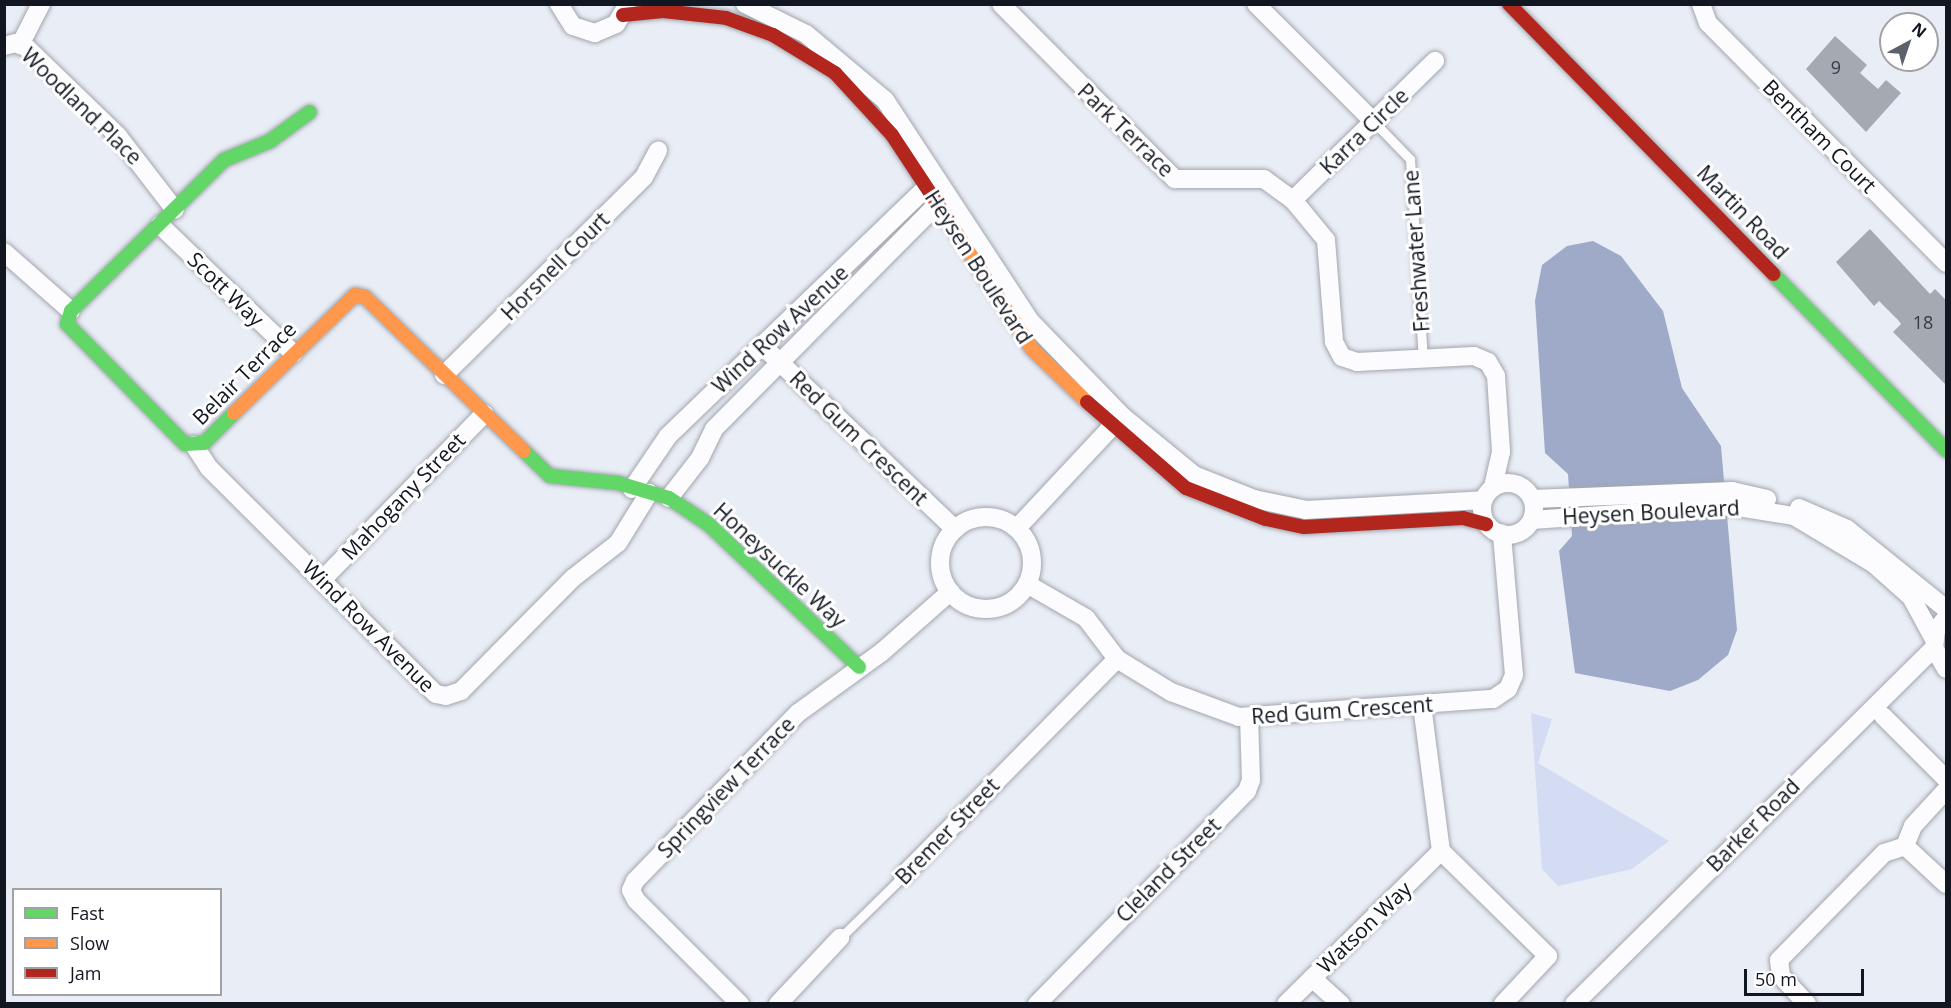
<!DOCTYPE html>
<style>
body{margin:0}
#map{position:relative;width:1951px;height:1008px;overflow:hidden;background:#e9edf6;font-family:"Open Sans",sans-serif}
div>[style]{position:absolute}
.green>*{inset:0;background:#d3dcf3}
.water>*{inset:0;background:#9eaac8}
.building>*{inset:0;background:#a5a9b2}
.roads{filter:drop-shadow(0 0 2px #a2a6ae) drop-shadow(0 0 2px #a2a6ae)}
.lane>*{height:9px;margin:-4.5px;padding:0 4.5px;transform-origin:4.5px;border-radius:4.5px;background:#fcfcfe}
.street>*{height:18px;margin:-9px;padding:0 9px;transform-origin:9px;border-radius:9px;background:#fcfcfe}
.street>.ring{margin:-9px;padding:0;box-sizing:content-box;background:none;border:18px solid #fcfcfe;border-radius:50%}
.fast>*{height:14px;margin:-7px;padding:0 7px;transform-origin:7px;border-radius:7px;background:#63d668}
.slow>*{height:14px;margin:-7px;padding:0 7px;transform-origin:7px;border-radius:7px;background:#ff974d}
.jam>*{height:14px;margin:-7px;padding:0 7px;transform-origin:7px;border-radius:7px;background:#b3261e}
span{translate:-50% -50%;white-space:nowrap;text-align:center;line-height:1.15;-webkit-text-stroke:6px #fff;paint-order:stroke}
.number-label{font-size:18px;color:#373b44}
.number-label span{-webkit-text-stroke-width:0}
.street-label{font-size:21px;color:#121620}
.frame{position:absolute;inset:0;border:6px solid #121620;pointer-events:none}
.legend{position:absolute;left:12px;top:888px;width:210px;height:108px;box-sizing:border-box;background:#fff;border:2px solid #a0a2a6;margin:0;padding:8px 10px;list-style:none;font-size:18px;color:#121620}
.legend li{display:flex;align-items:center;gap:12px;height:30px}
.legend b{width:30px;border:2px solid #a0a2a6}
.north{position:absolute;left:1879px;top:12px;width:60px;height:60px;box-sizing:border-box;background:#fff;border:2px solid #a0a2a6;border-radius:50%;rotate:40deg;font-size:16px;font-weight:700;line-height:24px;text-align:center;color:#121620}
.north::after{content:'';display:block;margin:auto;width:21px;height:27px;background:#5d616b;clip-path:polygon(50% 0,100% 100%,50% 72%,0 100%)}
.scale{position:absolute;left:1744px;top:969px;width:120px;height:27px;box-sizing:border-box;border:3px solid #121620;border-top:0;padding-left:8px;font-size:18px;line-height:21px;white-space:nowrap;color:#121620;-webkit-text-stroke:4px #fff;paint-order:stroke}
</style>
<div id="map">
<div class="green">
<div style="clip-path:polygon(1531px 713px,1552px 719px,1538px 763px,1669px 841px,1632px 869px,1558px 886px,1542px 869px)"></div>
</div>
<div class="water">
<div style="clip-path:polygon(1593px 241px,1621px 256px,1663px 311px,1682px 388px,1721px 446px,1737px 630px,1728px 655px,1698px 680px,1670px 691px,1575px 673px,1559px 551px,1572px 536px,1568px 474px,1545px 453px,1535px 301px,1542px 265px,1567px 246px)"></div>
</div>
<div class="building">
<div style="clip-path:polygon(1835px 36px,1867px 65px,1860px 73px,1878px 89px,1886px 80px,1901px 93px,1866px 132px,1806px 69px)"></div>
<div style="clip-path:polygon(1870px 229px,1930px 294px,1935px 289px,1947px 301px,1947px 386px,1893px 332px,1901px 324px,1898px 320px,1879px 301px,1874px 306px,1836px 262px)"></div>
</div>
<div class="roads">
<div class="lane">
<div style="left:1374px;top:122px;width:52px;rotate:45.8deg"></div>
<div style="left:1410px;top:159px;width:200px;rotate:86.3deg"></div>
<div style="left:840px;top:938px;width:88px;rotate:-44.5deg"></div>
</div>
<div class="street">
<div style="left:559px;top:4px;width:26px;rotate:58deg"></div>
<div style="left:573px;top:26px;width:23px;rotate:18deg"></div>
<div style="left:595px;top:33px;width:23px;rotate:-23deg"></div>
<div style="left:616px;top:24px;width:21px;rotate:-59deg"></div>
<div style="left:745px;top:4px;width:68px;rotate:26.2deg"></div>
<div style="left:806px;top:34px;width:103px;rotate:39.9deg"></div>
<div style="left:885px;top:100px;width:266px;rotate:56.7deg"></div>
<div style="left:1031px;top:322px;width:131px;rotate:45.9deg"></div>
<div style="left:1122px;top:416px;width:93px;rotate:39.3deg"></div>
<div style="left:1194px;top:475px;width:65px;rotate:21.8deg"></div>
<div style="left:1254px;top:499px;width:53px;rotate:11.9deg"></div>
<div style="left:1306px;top:510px;width:177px;rotate:-3.2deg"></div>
<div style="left:1001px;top:4px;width:247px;rotate:45.2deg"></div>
<div style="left:1175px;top:179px;width:89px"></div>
<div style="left:1264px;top:179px;width:36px;rotate:36deg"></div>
<div style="left:1293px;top:200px;width:52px;rotate:50.5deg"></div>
<div style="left:1326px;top:240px;width:102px;rotate:85.5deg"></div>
<div style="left:1334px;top:342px;width:17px;rotate:62deg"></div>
<div style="left:1342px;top:357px;width:16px;rotate:18deg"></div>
<div style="left:1357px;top:362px;width:117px;rotate:-2.9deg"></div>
<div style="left:1474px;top:356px;width:15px;rotate:23deg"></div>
<div style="left:1488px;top:362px;width:16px;rotate:60deg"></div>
<div style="left:1496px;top:376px;width:76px;rotate:86.2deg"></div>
<div style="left:1501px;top:452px;width:37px;rotate:103deg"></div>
<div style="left:1256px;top:4px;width:167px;rotate:45deg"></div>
<div style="left:1701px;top:4px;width:20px;rotate:70deg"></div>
<div style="left:1708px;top:23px;width:338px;rotate:45.2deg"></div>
<div style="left:20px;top:45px;width:46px;rotate:-62.9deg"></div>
<div style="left:4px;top:46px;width:12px;rotate:-14deg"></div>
<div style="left:16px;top:43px;width:12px;rotate:24deg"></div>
<div style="left:27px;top:48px;width:127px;rotate:44deg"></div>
<div style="left:118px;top:136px;width:93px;rotate:52.4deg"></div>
<div style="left:1293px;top:200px;width:199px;rotate:-44.4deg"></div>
<div style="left:160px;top:225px;width:185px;rotate:43.9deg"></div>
<div style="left:4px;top:252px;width:89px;rotate:41.4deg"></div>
<div style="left:771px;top:354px;width:254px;rotate:43.6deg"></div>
<div style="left:444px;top:375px;width:281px;rotate:-44.7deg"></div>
<div style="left:644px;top:177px;width:30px;rotate:-62deg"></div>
<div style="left:194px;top:445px;width:27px;rotate:57deg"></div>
<div style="left:209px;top:468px;width:320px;rotate:44.9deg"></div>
<div style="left:436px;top:694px;width:10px;rotate:11deg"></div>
<div style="left:446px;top:696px;width:16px;rotate:-18deg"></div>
<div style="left:461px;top:691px;width:159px;rotate:-45.3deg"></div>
<div style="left:573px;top:578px;width:57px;rotate:-37.9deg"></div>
<div style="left:618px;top:543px;width:59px;rotate:-58.2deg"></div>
<div class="ring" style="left:1482px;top:483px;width:34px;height:34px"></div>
<div style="left:632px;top:489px;width:64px;rotate:-55.8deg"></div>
<div style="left:668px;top:436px;width:369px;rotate:-43.9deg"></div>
<div style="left:669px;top:498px;width:51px;rotate:-52.2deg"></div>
<div style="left:700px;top:458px;width:32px;rotate:-64deg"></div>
<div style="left:714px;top:429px;width:327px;rotate:-45.2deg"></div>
<div style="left:1533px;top:499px;width:199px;rotate:-2.3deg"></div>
<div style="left:1732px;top:491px;width:36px;rotate:13deg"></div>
<div style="left:1799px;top:508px;width:52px;rotate:23.6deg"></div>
<div style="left:1847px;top:529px;width:127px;rotate:38.9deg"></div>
<div class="ring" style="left:940px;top:517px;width:74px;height:74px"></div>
<div style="left:1532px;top:520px;width:200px;rotate:-4deg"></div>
<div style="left:1732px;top:506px;width:63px;rotate:9.2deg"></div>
<div style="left:1794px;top:516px;width:93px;rotate:31deg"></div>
<div style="left:1874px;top:564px;width:50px;rotate:41.7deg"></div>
<div style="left:1911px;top:597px;width:48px;rotate:61.3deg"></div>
<div style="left:1017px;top:528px;width:151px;rotate:-46.9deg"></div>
<div style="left:323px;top:579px;width:231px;rotate:-45.7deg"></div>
<div style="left:1027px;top:584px;width:68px;rotate:30deg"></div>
<div style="left:1086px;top:618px;width:51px;rotate:52.9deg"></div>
<div style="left:1117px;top:659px;width:63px;rotate:31.4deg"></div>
<div style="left:1171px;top:692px;width:72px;rotate:20.2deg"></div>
<div style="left:1239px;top:717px;width:255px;rotate:-4.1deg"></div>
<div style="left:1493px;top:699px;width:18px;rotate:-34deg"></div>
<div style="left:1508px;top:689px;width:15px;rotate:-67deg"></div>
<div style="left:1514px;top:675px;width:142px;rotate:-94.9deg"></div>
<div style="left:1946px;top:618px;width:16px;rotate:130deg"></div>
<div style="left:1936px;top:630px;width:18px;rotate:96deg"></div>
<div style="left:1934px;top:648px;width:24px;rotate:60deg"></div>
<div style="left:1422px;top:705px;width:147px;rotate:82.6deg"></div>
<div style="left:1441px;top:851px;width:150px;rotate:44.5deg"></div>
<div style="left:1548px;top:956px;width:66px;rotate:133.2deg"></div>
<div style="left:1883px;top:716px;width:89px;rotate:45deg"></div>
<div style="left:1946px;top:790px;width:49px;rotate:132.5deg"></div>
<div style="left:1913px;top:826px;width:22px;rotate:112deg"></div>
<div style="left:1905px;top:846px;width:56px;rotate:42.8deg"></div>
<div style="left:903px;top:876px;width:305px;rotate:-45.4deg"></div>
<div style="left:1312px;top:978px;width:39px;rotate:42deg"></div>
<div style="left:740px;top:1004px;width:147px;rotate:-135deg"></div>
<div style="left:636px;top:900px;width:11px;rotate:-117deg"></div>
<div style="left:631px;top:890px;width:10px;rotate:-66deg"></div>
<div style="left:635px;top:881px;width:234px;rotate:-45.9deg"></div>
<div style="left:798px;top:713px;width:104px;rotate:-36deg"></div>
<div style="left:882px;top:652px;width:91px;rotate:-41.4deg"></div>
<div style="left:778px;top:1004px;width:91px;rotate:-46.8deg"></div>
<div style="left:1037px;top:1004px;width:299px;rotate:-45.4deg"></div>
<div style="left:1247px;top:791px;width:12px;rotate:-70deg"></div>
<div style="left:1251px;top:780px;width:63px;rotate:-91.8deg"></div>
<div style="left:1286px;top:1004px;width:218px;rotate:-44.6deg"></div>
<div style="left:1574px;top:1004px;width:506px;rotate:-44.68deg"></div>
<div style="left:1807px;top:1004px;width:38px;rotate:-133deg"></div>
<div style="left:1781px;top:976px;width:16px;rotate:-97deg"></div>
<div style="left:1779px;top:960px;width:150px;rotate:-45.5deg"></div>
<div style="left:1884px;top:853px;width:22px;rotate:-18deg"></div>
</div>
<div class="fast">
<div style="left:1773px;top:274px;width:247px;rotate:45.5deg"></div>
<div style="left:234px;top:413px;width:42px;rotate:135deg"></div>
<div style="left:204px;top:443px;width:19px;rotate:177deg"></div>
<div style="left:185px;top:444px;width:168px;rotate:-134.5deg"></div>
<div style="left:67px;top:324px;width:14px;rotate:-73deg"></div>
<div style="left:71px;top:311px;width:215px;rotate:-44.6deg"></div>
<div style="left:224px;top:160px;width:50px;rotate:-22.4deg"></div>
<div style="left:270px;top:141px;width:49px;rotate:-35.9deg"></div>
<div style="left:524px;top:451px;width:36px;rotate:44deg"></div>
<div style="left:550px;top:476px;width:68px;rotate:5.9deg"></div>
<div style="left:618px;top:483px;width:53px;rotate:16.4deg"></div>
<div style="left:669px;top:498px;width:47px;rotate:33.7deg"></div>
<div style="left:708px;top:524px;width:208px;rotate:43.4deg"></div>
</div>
<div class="slow">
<div style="left:950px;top:223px;width:150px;rotate:56.9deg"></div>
<div style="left:1032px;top:349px;width:76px;rotate:43.9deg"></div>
<div style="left:234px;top:413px;width:169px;rotate:-44.3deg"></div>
<div style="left:355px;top:295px;width:10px;rotate:11deg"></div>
<div style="left:365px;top:297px;width:221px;rotate:44.1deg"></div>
</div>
<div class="jam">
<div style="left:1509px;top:4px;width:378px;rotate:45.6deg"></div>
<div style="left:623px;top:15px;width:40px;rotate:-5.7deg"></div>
<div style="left:663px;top:11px;width:63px;rotate:6.3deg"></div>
<div style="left:726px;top:18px;width:50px;rotate:19.9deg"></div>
<div style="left:773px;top:35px;width:73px;rotate:31.5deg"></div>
<div style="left:835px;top:73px;width:84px;rotate:47.4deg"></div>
<div style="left:892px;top:135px;width:105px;rotate:56.6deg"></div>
<div style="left:1087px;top:402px;width:131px;rotate:41deg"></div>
<div style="left:1186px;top:488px;width:86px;rotate:21.2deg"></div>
<div style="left:1266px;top:519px;width:39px;rotate:12deg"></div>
<div style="left:1304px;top:527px;width:159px;rotate:-3.2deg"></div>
<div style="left:1463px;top:518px;width:24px;rotate:15deg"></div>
</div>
</div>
<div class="number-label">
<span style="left:1836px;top:67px">9</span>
<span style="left:1923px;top:322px">18</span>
</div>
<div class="street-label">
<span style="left:82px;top:106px;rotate:44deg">Woodland Place</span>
<span style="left:1126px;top:130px;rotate:44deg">Park Terrace</span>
<span style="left:1364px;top:131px;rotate:-44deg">Karra Circle</span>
<span style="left:1820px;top:136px;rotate:45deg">Bentham Court</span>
<span style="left:1743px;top:212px;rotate:46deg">Martin Road</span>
<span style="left:1416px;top:251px;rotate:-94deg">Freshwater Lane</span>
<span style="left:555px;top:266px;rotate:-45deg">Horsnell Court</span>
<span style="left:979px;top:267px;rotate:57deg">Heysen Boulevard</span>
<span style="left:226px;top:289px;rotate:44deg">Scott Way</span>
<span style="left:780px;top:329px;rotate:-43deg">Wind Row Avenue</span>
<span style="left:244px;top:373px;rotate:-45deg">Belair Terrace</span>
<span style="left:859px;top:438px;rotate:44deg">Red Gum Crescent</span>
<span style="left:403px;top:496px;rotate:-46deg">Mahogany Street</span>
<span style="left:1651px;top:512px;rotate:-3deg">Heysen Boulevard</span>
<span style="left:780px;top:565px;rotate:43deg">Honeysuckle Way</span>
<span style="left:369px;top:626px;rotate:45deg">Wind Row Avenue</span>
<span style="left:1342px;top:710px;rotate:-4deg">Red Gum Crescent</span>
<span style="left:726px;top:787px;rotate:-46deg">Springview Terrace</span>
<span style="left:1753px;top:825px;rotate:-45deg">Barker Road</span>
<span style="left:947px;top:831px;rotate:-46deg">Bremer Street</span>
<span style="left:1168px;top:870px;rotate:-45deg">Cleland Street</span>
<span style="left:1364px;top:927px;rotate:-44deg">Watson Way</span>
</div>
<div class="frame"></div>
<ul class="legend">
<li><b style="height:8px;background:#63d668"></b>Fast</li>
<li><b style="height:8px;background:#ff974d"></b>Slow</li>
<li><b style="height:8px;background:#b3261e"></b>Jam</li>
</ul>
<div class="north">N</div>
<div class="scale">50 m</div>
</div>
